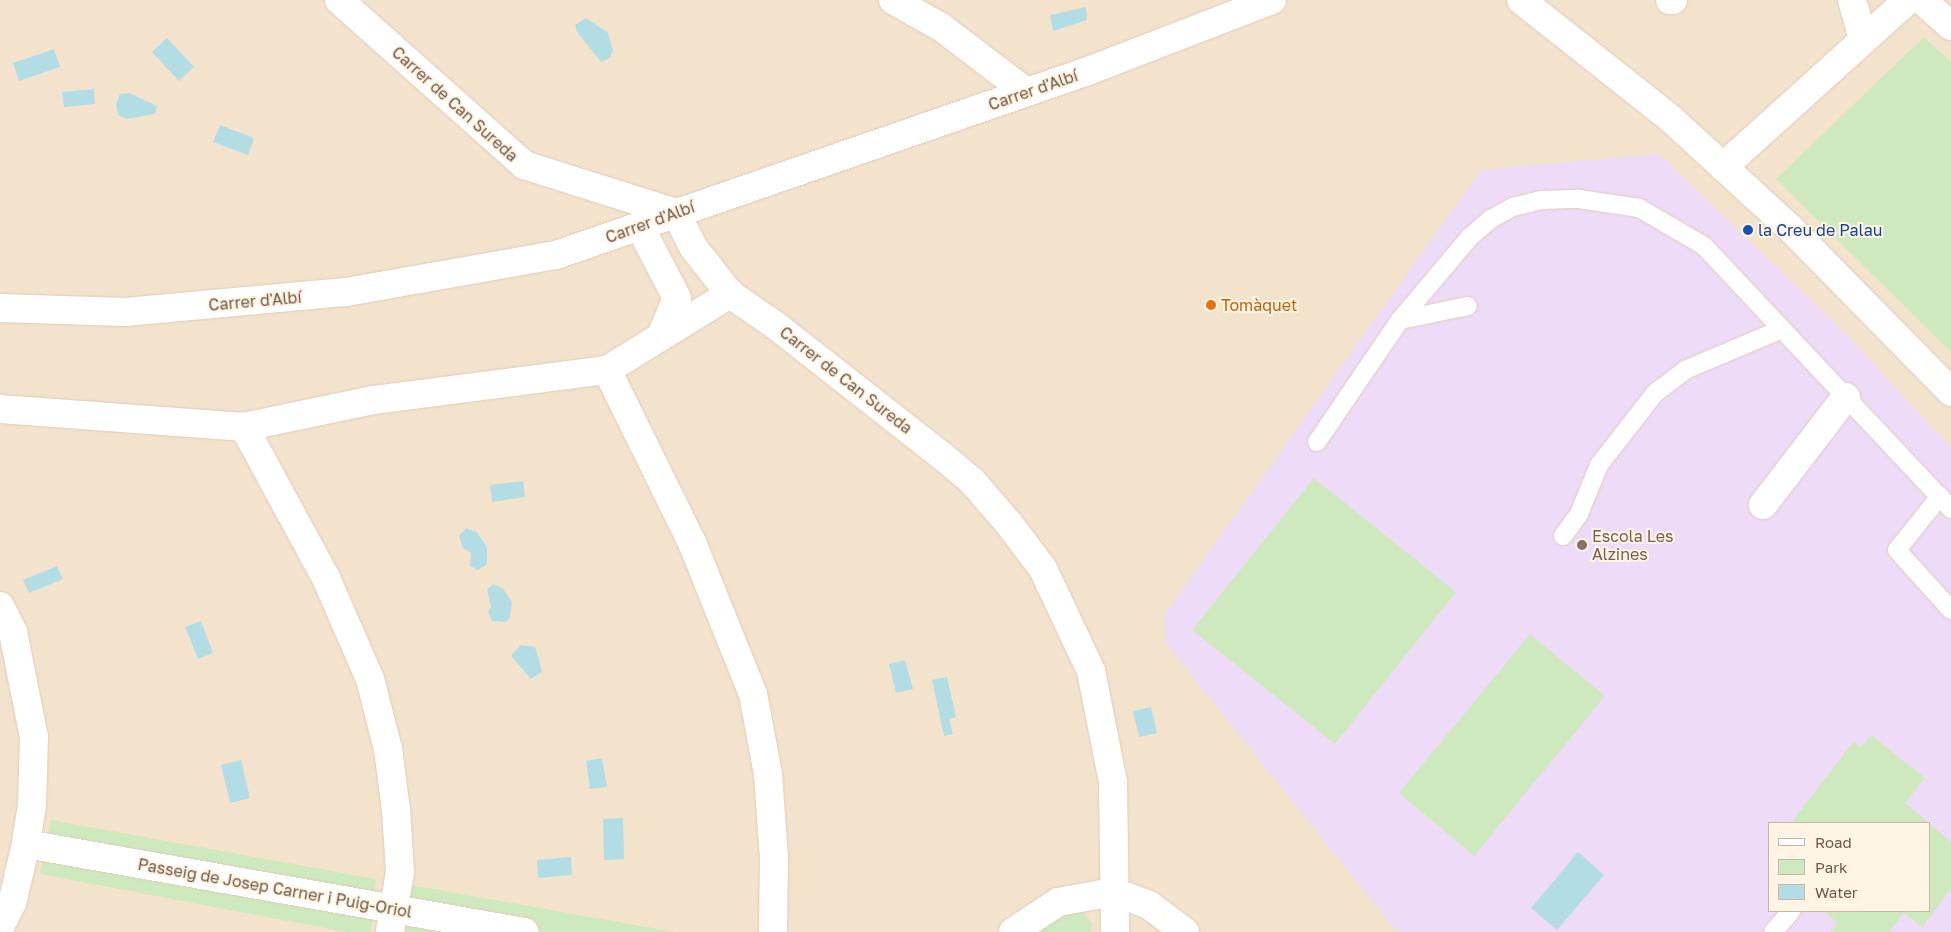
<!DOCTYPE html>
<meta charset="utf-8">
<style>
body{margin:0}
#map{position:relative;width:1951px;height:932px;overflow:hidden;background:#fcf1de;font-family:"Golos Text",sans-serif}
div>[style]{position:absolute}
.residential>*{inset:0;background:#f3e3cd}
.education>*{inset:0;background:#eedbf8}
.green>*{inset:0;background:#cee9bd}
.water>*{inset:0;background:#b3dde5}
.roads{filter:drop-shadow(0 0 1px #e0cdbb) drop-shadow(0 0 1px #e0cdbb)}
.lane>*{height:18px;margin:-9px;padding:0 9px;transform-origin:9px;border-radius:9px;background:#fff}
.street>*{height:28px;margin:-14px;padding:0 14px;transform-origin:14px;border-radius:14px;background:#fff}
.secondary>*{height:28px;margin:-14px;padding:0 14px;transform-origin:14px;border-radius:14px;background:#fff}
.dots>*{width:14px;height:14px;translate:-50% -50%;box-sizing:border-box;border:2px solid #fff5e4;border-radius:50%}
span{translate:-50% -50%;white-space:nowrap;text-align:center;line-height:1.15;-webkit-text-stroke:4px #fff5e4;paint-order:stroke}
.street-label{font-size:16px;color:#725747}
.transit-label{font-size:16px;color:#164399}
.left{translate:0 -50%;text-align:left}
.food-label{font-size:16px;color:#c56008}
.education-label{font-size:16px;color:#785e54}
.legend{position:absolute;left:1768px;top:822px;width:162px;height:90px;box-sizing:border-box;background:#fff5e4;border:1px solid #c7b6a5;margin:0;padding:6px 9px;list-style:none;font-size:15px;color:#725747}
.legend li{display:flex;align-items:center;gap:10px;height:25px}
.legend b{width:25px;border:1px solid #c7b6a5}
</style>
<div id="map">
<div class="residential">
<div style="clip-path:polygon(evenodd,0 0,1951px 0,1951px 932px,0 932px,0 0,1770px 823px,1930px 823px,1930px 911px,1770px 911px,1770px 823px)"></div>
</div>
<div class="education">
<div style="clip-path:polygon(evenodd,1659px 154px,1848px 336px,1951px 448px,1951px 932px,1397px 932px,1166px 643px,1164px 615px,1481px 170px,1659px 154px,1770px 823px,1930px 823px,1930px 911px,1770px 911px,1770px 823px)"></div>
</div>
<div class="green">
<div style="clip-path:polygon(1924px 37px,1951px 62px,1951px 352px,1776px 179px)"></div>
<div style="clip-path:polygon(1314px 478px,1456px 592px,1335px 744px,1192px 630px)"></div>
<div style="clip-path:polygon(1530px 634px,1605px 696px,1474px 856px,1399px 793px)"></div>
<div style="clip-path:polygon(1871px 735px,1925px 778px,1905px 803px,1929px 823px,1791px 823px,1853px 742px,1861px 748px)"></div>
<div style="clip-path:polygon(51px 820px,376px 879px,371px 932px,346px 932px,40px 874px)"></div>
<div style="clip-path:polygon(1930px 824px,1951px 842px,1951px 889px,1922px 927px,1904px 913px,1889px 932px,1831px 932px,1838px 923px,1823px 911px,1930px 911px)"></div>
<div style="clip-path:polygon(411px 885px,675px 932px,406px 932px)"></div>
<div style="clip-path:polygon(1082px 910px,1092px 923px,1091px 932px,1032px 932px,1061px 912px)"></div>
</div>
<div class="water">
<div style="clip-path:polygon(1086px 7px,1087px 20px,1053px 31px,1050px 15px)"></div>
<div style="clip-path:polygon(586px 18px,608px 33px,613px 50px,610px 58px,601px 62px,577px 32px,575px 25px)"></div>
<div style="clip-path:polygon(167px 38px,194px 67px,179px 81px,152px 52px)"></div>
<div style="clip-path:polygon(54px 49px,60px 67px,19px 81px,13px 63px)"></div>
<div style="clip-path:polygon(94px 89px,95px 104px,64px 107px,62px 92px)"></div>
<div style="clip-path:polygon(129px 93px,157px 106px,155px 114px,127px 119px,118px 115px,116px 104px,120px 94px)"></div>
<div style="clip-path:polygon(220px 125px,254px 138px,248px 155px,213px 142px)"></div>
<div style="clip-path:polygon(523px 481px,525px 497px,492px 502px,490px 485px)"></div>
<div style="clip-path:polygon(466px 528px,477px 532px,487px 547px,487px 564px,478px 570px,470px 566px,471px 553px,463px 548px,459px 536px)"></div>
<div style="clip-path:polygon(57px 566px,63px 579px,29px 593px,23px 580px)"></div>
<div style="clip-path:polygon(494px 584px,503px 589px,512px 602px,510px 618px,505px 622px,492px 621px,488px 612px,491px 606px,487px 589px)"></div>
<div style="clip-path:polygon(201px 621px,213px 653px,198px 659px,185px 627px)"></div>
<div style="clip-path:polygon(521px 645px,535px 647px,539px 659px,542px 672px,531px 679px,511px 656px)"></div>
<div style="clip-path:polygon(905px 660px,913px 689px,896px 693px,889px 664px)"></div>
<div style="clip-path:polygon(947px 677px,956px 717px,949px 719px,953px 734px,944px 736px,932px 680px)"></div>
<div style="clip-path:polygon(1151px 707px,1157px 733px,1139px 737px,1133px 711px)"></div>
<div style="clip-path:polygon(602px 758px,607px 787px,590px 789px,586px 761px)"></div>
<div style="clip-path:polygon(241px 760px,250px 798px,230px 803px,221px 765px)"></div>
<div style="clip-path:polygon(623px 818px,624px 859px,604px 860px,603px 819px)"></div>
<div style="clip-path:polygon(1578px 852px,1604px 875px,1557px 930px,1531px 908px)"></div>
<div style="clip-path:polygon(571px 857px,572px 875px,538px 878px,537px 860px)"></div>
</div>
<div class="roads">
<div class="lane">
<div style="left:1400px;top:320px;width:69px;rotate:-11.6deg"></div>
<div style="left:1317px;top:442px;width:148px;rotate:-55.8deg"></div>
<div style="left:1400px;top:320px;width:109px;rotate:-49.9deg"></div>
<div style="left:1470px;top:237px;width:28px;rotate:-41deg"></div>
<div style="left:1491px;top:219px;width:25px;rotate:-29deg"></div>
<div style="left:1513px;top:207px;width:29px;rotate:-14deg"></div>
<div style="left:1541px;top:200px;width:38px;rotate:-2deg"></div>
<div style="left:1579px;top:199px;width:61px;rotate:8.5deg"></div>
<div style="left:1639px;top:208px;width:75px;rotate:30.3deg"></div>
<div style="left:1704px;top:246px;width:361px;rotate:46.8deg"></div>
<div style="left:1940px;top:496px;width:69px;rotate:128.5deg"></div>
<div style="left:1897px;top:550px;width:81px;rotate:48deg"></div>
<div style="left:1563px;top:536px;width:27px;rotate:-54deg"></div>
<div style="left:1579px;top:514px;width:53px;rotate:-67.8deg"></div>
<div style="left:1599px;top:465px;width:91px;rotate:-52.1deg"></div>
<div style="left:1655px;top:393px;width:38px;rotate:-37deg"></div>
<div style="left:1685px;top:370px;width:105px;rotate:-22.9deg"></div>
<div style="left:1773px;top:932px;width:28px;rotate:-49deg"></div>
</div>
<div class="street">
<div style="left:339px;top:0;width:248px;rotate:41.7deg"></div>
<div style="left:524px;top:165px;width:159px;rotate:17.5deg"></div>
<div style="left:676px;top:213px;width:38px;rotate:63deg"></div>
<div style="left:693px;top:247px;width:60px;rotate:51.8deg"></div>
<div style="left:730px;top:294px;width:55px;rotate:34.6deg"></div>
<div style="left:775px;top:325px;width:211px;rotate:38.1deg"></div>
<div style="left:941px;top:455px;width:40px;rotate:40deg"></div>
<div style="left:972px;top:481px;width:58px;rotate:49.2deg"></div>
<div style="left:1010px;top:525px;width:55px;rotate:53.1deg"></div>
<div style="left:1043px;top:569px;width:113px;rotate:64.8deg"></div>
<div style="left:1091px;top:671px;width:113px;rotate:78.8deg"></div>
<div style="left:1113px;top:782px;width:150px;rotate:89.2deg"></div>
<div style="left:893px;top:0;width:55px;rotate:29.4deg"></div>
<div style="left:941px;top:27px;width:107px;rotate:37.4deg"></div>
<div style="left:1670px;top:0;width:3px"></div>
<div style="left:1852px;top:0;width:41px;rotate:74.2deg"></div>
<div style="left:1922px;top:0;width:39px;rotate:42deg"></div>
<div style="left:1723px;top:167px;width:249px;rotate:-42.1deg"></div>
<div style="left:640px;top:227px;width:80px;rotate:62.5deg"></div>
<div style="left:677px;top:298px;width:41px;rotate:112.8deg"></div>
<div style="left:0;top:308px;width:125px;rotate:1.8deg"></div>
<div style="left:125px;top:312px;width:222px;rotate:-5.2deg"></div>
<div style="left:346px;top:292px;width:213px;rotate:-10deg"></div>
<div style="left:556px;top:255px;width:563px;rotate:-19.08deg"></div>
<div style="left:1088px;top:71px;width:197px;rotate:-21.1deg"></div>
<div style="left:607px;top:370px;width:195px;rotate:63.8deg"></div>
<div style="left:693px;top:545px;width:161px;rotate:68.1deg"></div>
<div style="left:753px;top:694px;width:81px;rotate:79.4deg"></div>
<div style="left:768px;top:774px;width:84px;rotate:85.9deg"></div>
<div style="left:774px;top:858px;width:74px;rotate:90.8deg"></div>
<div style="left:0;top:409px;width:245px;rotate:4.2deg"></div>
<div style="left:244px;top:427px;width:132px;rotate:-11.8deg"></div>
<div style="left:373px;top:400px;width:236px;rotate:-7.3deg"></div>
<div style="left:607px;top:370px;width:145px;rotate:-31.7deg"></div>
<div style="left:244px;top:427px;width:172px;rotate:61.5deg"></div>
<div style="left:326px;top:578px;width:110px;rotate:66.5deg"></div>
<div style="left:370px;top:679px;width:72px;rotate:75.6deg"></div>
<div style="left:388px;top:749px;width:62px;rotate:82.5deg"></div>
<div style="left:396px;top:810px;width:62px;rotate:86.3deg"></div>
<div style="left:400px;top:872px;width:61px;rotate:99.5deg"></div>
<div style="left:1763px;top:505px;width:136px;rotate:-52.5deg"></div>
<div style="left:0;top:606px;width:29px;rotate:63deg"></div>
<div style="left:13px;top:632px;width:107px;rotate:78.7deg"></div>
<div style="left:34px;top:737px;width:68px;rotate:91.7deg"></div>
<div style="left:32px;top:805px;width:39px;rotate:99deg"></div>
<div style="left:26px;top:844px;width:61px;rotate:103.3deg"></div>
<div style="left:12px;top:903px;width:27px;rotate:117deg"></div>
<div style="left:26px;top:844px;width:506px;rotate:10.02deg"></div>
<div style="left:1013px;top:932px;width:54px;rotate:-33.7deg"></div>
<div style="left:1058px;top:902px;width:45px;rotate:-10.3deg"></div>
<div style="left:1102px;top:894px;width:26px;rotate:7deg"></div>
<div style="left:1128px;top:897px;width:22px;rotate:21deg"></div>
<div style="left:1149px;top:905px;width:45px;rotate:36.9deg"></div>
</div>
<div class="secondary">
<div style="left:1521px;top:0;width:191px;rotate:38.4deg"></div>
<div style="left:1671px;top:119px;width:161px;rotate:42.5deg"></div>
<div style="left:1790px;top:228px;width:230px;rotate:45.5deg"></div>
</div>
</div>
<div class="dots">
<div style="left:1748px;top:230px;background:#1a4fb4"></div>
<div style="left:1211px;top:305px;background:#e8710a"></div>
<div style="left:1582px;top:545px;background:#8d6e63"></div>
</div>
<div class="street-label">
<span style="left:1033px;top:90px;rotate:-19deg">Carrer d'Albí</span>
<span style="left:455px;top:104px;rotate:42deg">Carrer de Can Sureda</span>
<span style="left:650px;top:222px;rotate:-20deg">Carrer d'Albí</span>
<span style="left:255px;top:301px;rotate:-5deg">Carrer d'Albí</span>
<span style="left:846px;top:380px;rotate:38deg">Carrer de Can Sureda</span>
<span style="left:275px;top:888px;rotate:10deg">Passeig de Josep Carner i Puig-Oriol</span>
</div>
<div class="transit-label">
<span class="left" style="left:1758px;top:230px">la Creu de Palau</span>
</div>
<div class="food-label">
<span class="left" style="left:1221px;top:305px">Tomàquet</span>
</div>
<div class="education-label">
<span class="left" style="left:1592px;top:545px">Escola Les<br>Alzines</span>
</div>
<ul class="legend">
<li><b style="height:6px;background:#fff"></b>Road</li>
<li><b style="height:14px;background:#cee9bd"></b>Park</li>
<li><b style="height:14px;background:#b3dde5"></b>Water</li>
</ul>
</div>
